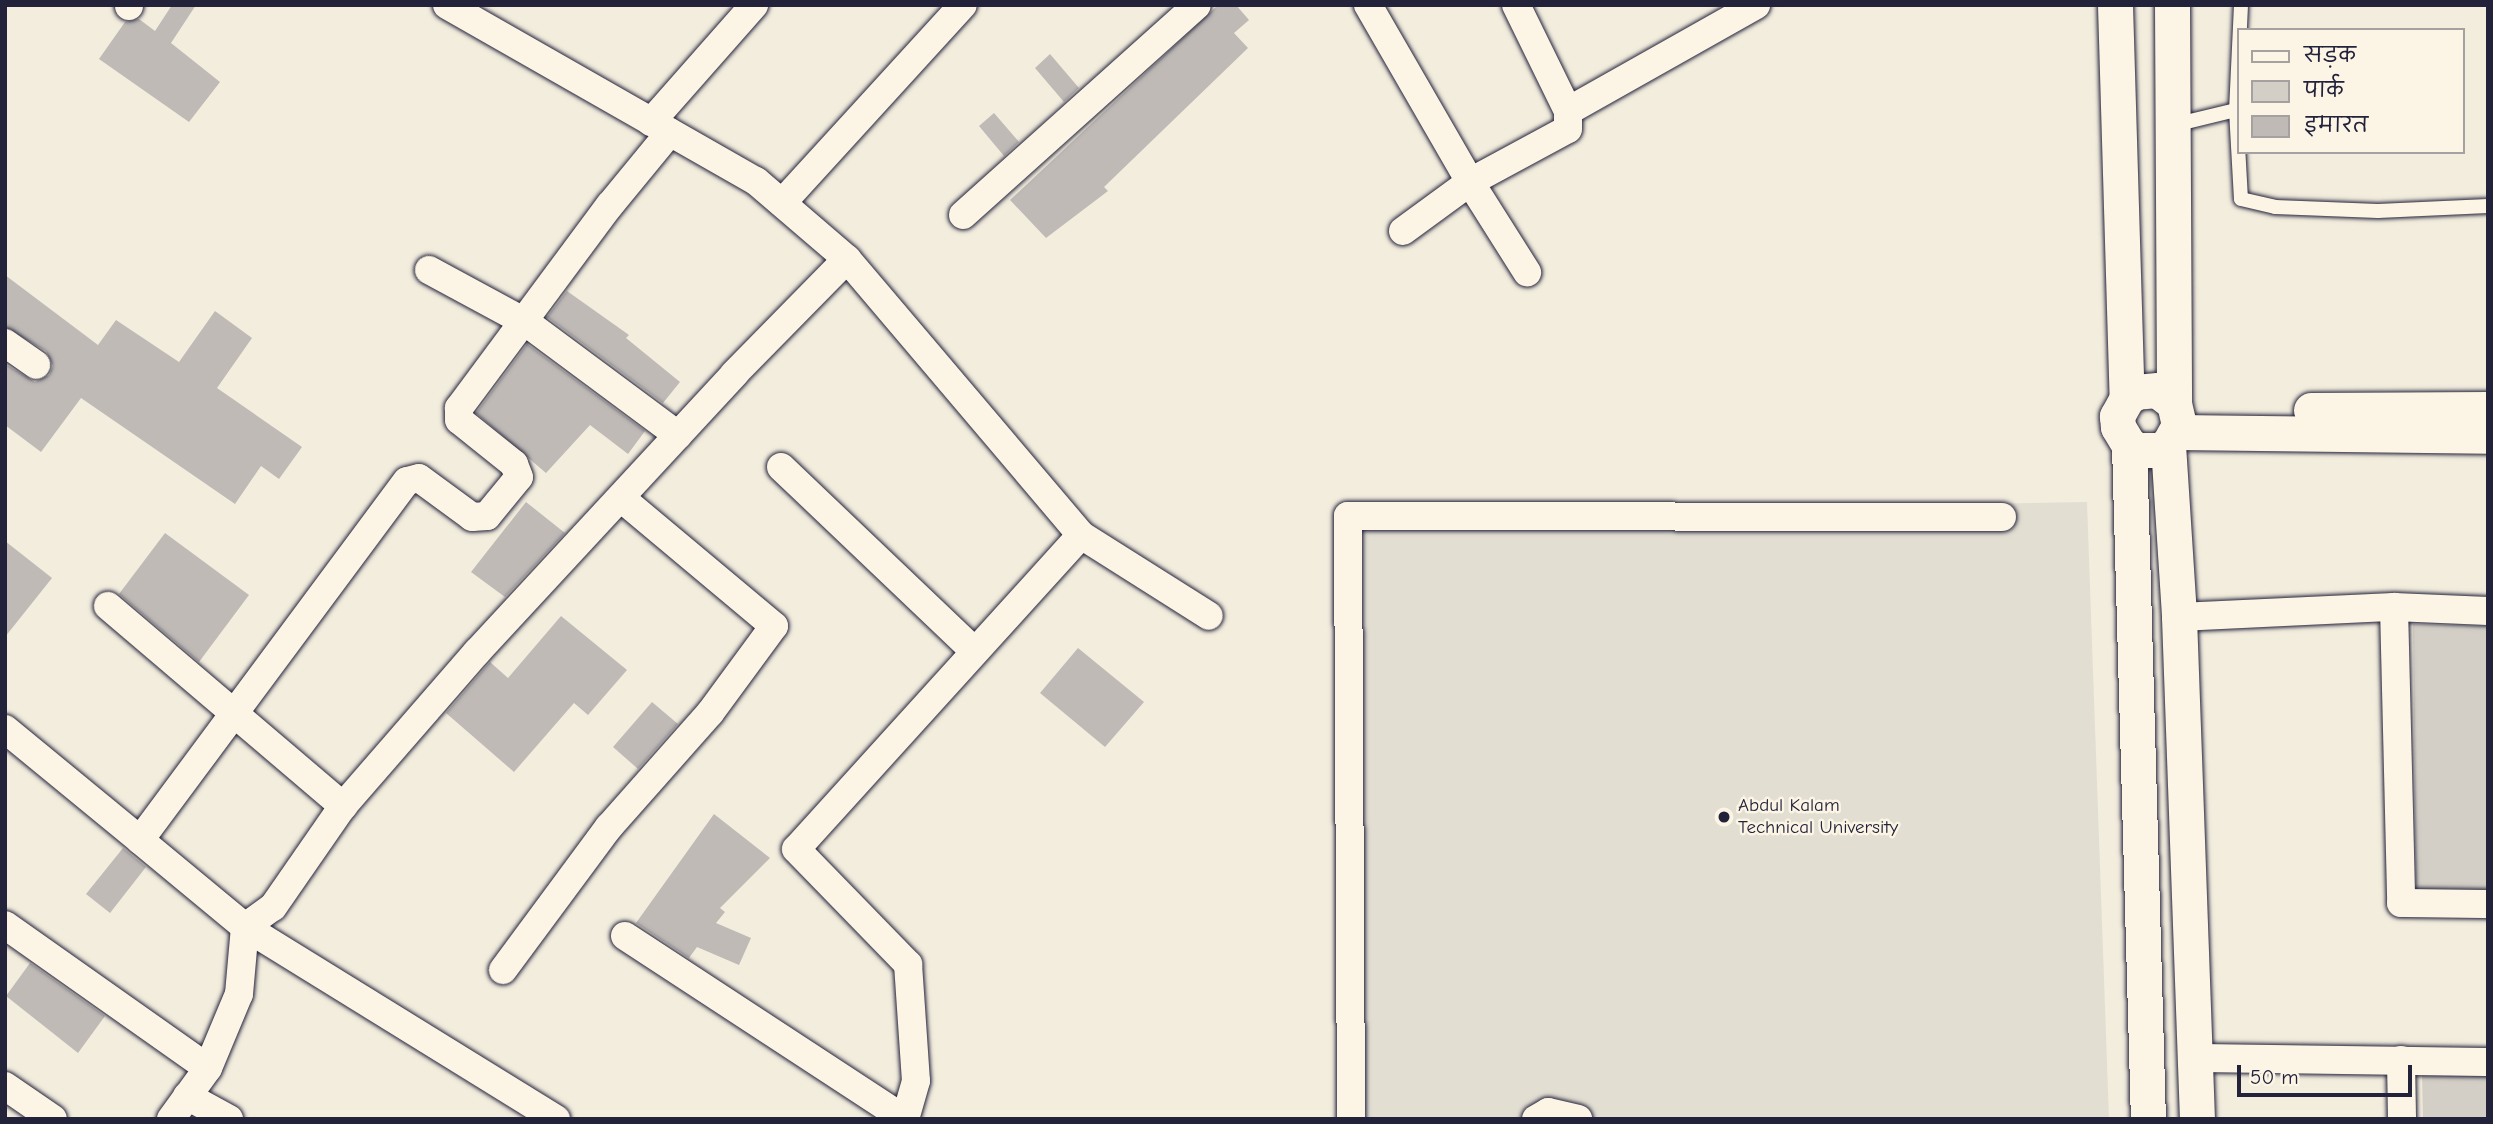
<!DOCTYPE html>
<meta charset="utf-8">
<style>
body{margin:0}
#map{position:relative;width:2493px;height:1124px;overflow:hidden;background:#f3edde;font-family:"Comic Neue","Playpen Sans Deva",sans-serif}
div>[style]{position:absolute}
.built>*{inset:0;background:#e3ded2}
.green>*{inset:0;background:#d4cfc6}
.building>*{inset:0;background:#bfbab6}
.roads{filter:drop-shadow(0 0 2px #22223b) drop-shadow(0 0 2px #22223b)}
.service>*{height:14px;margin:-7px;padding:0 7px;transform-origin:7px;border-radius:7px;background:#fcf5e5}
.minor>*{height:28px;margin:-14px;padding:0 14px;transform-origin:14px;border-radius:14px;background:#fcf5e5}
.tertiary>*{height:35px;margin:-17.5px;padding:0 17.5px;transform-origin:17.5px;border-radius:17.5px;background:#fcf5e5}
.dots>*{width:19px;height:19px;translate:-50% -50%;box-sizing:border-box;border:4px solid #fcf5e5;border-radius:50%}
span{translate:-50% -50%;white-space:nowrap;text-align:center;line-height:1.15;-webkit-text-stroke:5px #fcf5e5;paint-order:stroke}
.poi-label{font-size:19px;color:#22223b}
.left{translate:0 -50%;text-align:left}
.frame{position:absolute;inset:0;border:7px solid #22223b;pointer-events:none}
.legend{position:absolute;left:2237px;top:28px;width:228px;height:126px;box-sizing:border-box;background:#fcf5e5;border:2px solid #a5a1a1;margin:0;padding:9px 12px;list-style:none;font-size:21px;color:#22223b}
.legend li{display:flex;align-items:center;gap:14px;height:35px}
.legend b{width:35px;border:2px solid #a5a1a1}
.scale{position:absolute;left:2237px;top:1065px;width:175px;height:32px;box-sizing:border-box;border:4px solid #22223b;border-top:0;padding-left:9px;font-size:21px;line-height:24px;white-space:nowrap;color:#22223b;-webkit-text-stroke:5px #fcf5e5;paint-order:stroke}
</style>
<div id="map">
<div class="built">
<div style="clip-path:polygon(2087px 502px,2109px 1119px,1351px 1119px,1348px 516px)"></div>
</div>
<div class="green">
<div style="clip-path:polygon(2413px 624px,2488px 626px,2488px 889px,2416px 889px)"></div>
<div style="clip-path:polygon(2488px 1073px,2488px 1119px,2423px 1119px,2422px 1074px)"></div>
</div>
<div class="building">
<div style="clip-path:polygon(172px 5px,196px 5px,171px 43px,220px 82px,189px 122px,99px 59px,125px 22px,139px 19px,155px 31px)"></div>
<div style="clip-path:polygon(1218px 5px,1236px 5px,1249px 20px,1234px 33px,1248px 48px,1104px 187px,1108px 191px,1046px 238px,1010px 200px)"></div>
<div style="clip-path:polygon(1050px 54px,1079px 88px,1064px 102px,1035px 68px)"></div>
<div style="clip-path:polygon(994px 113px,1019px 142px,1004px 156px,979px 126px)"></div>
<div style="clip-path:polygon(5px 275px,98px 345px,116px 320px,179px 362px,215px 311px,252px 338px,217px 388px,302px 447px,279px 479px,261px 466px,235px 504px,81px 398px,41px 452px,5px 425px,5px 364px,35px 382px,49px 375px,53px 366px,46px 351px,5px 327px)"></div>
<div style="clip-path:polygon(567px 291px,629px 335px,626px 338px,680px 382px,663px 403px,547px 317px)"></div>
<div style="clip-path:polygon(527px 344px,645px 431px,628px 454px,590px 425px,546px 473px,476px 413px)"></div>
<div style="clip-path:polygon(526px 502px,565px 533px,505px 597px,471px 572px)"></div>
<div style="clip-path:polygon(165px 533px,249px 595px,199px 662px,119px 594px)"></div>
<div style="clip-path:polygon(5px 541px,52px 578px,5px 637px)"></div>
<div style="clip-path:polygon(561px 616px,627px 670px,588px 715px,574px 703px,514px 772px,446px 713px,490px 662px,508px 678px)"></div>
<div style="clip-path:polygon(1078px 648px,1144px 702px,1105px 747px,1040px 693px)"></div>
<div style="clip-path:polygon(652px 702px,678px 724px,638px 769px,613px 747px)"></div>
<div style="clip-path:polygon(714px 814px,770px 858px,720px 908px,725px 912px,716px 923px,751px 938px,739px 965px,697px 947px,689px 958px,636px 923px)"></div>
<div style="clip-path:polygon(123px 848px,146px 867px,110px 913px,86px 894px)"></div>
<div style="clip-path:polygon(30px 963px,105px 1016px,78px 1053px,6px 996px)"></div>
</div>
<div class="roads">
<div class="service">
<div style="left:2241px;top:5px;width:105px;rotate:92.7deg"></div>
<div style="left:2236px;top:110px;width:89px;rotate:86.8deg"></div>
<div style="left:2241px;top:199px;width:35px;rotate:13deg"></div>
<div style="left:2275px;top:207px;width:103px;rotate:2.2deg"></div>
<div style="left:2378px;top:211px;width:110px;rotate:-2.6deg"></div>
<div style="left:2174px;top:125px;width:64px;rotate:-13.6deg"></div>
</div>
<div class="minor">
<div style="left:447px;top:5px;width:356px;rotate:29.7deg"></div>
<div style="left:756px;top:181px;width:120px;rotate:40.6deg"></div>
<div style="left:847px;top:259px;width:362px;rotate:49.7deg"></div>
<div style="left:1081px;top:535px;width:424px;rotate:132.2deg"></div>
<div style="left:796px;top:849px;width:161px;rotate:45.8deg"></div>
<div style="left:908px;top:964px;width:117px;rotate:86.1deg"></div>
<div style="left:916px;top:1081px;width:40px;rotate:106deg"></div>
<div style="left:1368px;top:5px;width:204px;rotate:60deg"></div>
<div style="left:1470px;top:182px;width:111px;rotate:-28.4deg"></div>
<div style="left:1568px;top:129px;width:18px;rotate:-90deg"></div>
<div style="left:1568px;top:111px;width:118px;rotate:-116.1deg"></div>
<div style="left:129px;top:6px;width:1px;rotate:-90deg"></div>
<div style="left:1568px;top:111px;width:216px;rotate:-29.4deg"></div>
<div style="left:651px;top:122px;width:156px;rotate:-48.6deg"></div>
<div style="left:782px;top:203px;width:268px;rotate:-47.6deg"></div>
<div style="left:963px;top:215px;width:314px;rotate:-41.9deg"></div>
<div style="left:1403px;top:231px;width:83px;rotate:-36.2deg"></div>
<div style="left:1470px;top:182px;width:107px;rotate:57.7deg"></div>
<div style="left:429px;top:270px;width:111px;rotate:28.4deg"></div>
<div style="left:527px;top:323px;width:188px;rotate:36.6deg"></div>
<div style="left:5px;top:343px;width:38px;rotate:35deg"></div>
<div style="left:781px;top:467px;width:267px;rotate:43.6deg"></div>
<div style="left:1081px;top:535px;width:151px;rotate:32.3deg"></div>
<div style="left:108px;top:606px;width:309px;rotate:40.4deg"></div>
<div style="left:2394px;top:607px;width:296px;rotate:88.6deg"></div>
<div style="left:2401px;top:903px;width:87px;rotate:0.7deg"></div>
<div style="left:2179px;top:617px;width:215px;rotate:-2.7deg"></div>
<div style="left:2394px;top:607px;width:94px;rotate:2.4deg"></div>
<div style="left:5px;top:729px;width:175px;rotate:39.4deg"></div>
<div style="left:5px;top:925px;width:248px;rotate:35.2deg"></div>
<div style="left:625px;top:936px;width:334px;rotate:33.2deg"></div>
<div style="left:503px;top:970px;width:178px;rotate:-53.5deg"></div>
<div style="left:609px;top:827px;width:152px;rotate:-48.5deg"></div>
<div style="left:710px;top:713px;width:108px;rotate:-53.7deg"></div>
<div style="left:774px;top:626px;width:199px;rotate:-140.1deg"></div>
<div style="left:2197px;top:1058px;width:291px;rotate:0.8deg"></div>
<div style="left:2401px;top:1060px;width:59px;rotate:89deg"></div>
<div style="left:5px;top:1086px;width:58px;rotate:34.5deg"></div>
<div style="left:187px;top:1096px;width:48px;rotate:28.7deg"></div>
<div style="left:171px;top:1119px;width:63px;rotate:-54deg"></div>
<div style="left:208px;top:1068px;width:80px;rotate:-67.3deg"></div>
<div style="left:239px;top:994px;width:67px;rotate:-84.9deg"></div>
<div style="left:245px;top:927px;width:34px;rotate:-36deg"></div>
<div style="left:273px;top:907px;width:123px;rotate:-55.3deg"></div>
<div style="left:343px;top:806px;width:204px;rotate:-49deg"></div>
<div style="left:477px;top:652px;width:379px;rotate:-47.2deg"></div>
<div style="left:734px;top:374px;width:161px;rotate:-45.5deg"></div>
<div style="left:556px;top:1119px;width:365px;rotate:-148.3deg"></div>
<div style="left:245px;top:927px;width:136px;rotate:-140.4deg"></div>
<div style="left:140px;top:840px;width:447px;rotate:-53.4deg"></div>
<div style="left:407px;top:481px;width:12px;rotate:-14deg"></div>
<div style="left:419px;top:478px;width:66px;rotate:36.3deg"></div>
<div style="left:472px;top:517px;width:15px;rotate:-4deg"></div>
<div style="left:487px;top:516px;width:50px;rotate:-50.6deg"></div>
<div style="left:519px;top:477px;width:14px;rotate:-111deg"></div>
<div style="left:514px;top:464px;width:70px;rotate:-141.3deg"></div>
<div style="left:459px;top:420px;width:12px;rotate:-90deg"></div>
<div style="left:459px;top:408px;width:253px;rotate:-53.4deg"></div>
<div style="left:610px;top:205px;width:94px;rotate:-50.6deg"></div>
<div style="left:1351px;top:1119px;width:603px;rotate:-90.29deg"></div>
<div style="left:1348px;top:516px;width:654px;rotate:0.09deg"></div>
<div style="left:1536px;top:1119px;width:14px;rotate:-30deg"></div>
<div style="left:1548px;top:1112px;width:31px;rotate:13deg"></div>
</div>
<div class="tertiary">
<div style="left:2115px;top:5px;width:393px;rotate:88.3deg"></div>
<div style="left:2127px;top:398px;width:21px;rotate:119deg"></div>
<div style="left:2117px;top:416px;width:11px;rotate:85deg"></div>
<div style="left:2118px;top:427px;width:21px;rotate:59deg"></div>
<div style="left:2129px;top:445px;width:10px;rotate:29deg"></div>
<div style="left:2138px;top:450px;width:21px"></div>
<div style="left:2159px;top:450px;width:10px;rotate:-29deg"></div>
<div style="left:2168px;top:445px;width:23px;rotate:-61deg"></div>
<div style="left:2179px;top:425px;width:23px;rotate:-103deg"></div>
<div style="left:2174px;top:403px;width:21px;rotate:-143deg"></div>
<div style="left:2157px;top:390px;width:21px;rotate:175deg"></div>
<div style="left:2136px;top:392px;width:11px;rotate:146deg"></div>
<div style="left:2172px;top:5px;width:398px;rotate:89.7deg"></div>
<div style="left:2311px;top:410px;width:177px;rotate:-0.3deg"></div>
<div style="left:2177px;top:432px;width:311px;rotate:0.7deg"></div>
<div style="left:2129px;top:445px;width:674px;rotate:88.39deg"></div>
<div style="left:2168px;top:445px;width:172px;rotate:86.3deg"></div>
<div style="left:2179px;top:617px;width:502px;rotate:87.95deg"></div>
</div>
</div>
<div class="dots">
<div style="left:1724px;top:817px;background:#22223b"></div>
</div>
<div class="poi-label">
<span class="left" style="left:1738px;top:817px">Abdul Kalam<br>Technical University</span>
</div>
<div class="frame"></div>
<ul class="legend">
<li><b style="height:9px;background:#fcf5e5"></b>सड़क</li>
<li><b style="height:19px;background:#d4cfc6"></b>पार्क</li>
<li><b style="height:19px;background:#bfbab6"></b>इमारत</li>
</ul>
<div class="scale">50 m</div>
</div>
